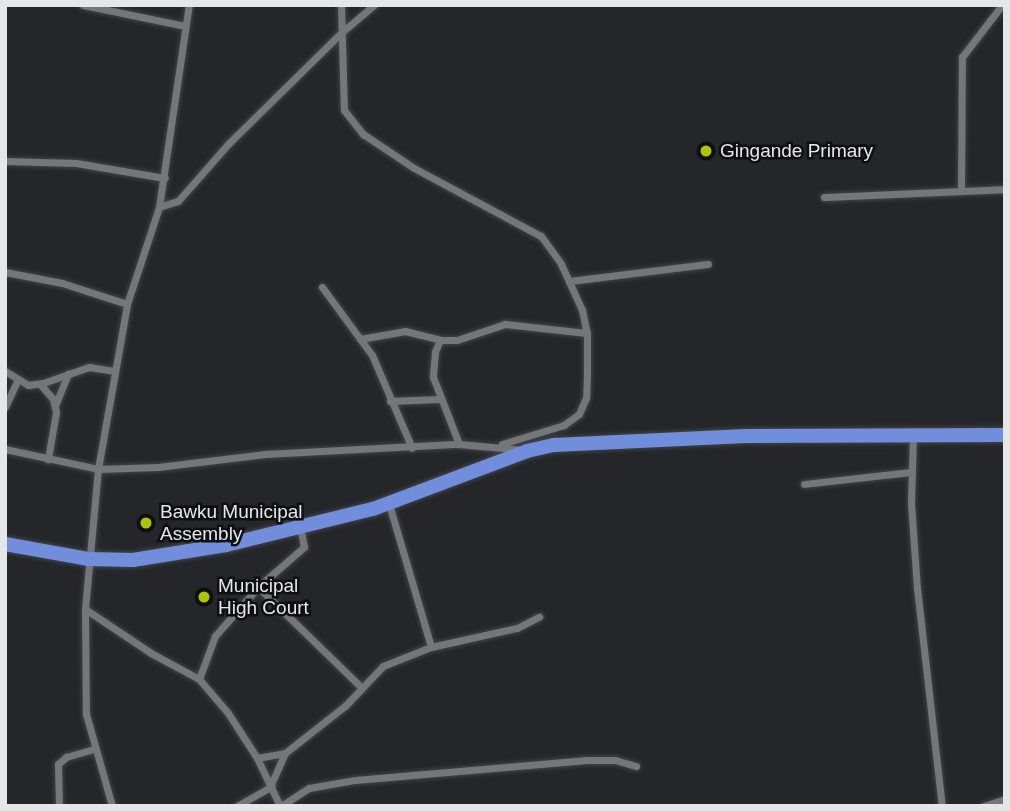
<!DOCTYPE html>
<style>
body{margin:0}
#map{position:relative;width:1010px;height:811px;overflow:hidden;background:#242629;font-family:Arial,sans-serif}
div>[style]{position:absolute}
.roads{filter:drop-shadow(0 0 2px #424345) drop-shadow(0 0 2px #424345)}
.street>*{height:7px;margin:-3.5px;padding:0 3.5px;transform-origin:3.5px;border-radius:3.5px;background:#74767a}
.highway>*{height:14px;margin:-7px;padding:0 7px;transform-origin:7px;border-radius:7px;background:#718edc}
.dots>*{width:19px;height:19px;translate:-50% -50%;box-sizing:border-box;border:4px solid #0e0f10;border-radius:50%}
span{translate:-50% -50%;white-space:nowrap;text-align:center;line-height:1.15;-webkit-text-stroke:5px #0e0f10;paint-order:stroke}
.poi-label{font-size:19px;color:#e5e6e8}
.left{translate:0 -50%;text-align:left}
.frame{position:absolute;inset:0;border:7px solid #e5e6e8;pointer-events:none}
</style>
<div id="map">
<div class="roads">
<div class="street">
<div style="left:83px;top:5px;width:104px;rotate:11.6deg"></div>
<div style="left:341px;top:5px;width:105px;rotate:88.4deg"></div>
<div style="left:344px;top:110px;width:31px;rotate:52deg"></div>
<div style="left:363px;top:134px;width:61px;rotate:33.7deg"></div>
<div style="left:414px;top:168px;width:144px;rotate:28.2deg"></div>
<div style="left:541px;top:236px;width:34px;rotate:54deg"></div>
<div style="left:561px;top:264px;width:51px;rotate:65.5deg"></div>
<div style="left:582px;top:310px;width:24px;rotate:78deg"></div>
<div style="left:587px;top:333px;width:41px;rotate:90deg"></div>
<div style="left:587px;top:374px;width:24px;rotate:92deg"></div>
<div style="left:586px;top:398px;width:17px;rotate:114deg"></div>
<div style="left:579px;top:414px;width:19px;rotate:144deg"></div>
<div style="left:564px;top:425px;width:65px;rotate:163deg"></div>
<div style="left:5px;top:161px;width:71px;rotate:1.6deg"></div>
<div style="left:76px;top:163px;width:90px;rotate:9.6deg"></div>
<div style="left:961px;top:190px;width:133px;rotate:-89.6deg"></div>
<div style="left:962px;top:57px;width:66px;rotate:-52.4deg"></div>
<div style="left:824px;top:197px;width:181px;rotate:-2.5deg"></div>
<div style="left:159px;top:207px;width:20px;rotate:-18deg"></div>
<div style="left:178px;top:201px;width:77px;rotate:-48.7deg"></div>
<div style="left:229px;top:143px;width:158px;rotate:-44.5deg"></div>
<div style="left:342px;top:32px;width:42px;rotate:-40.2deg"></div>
<div style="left:5px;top:272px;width:58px;rotate:10.9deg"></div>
<div style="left:62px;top:283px;width:68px;rotate:17.9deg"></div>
<div style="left:569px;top:281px;width:140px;rotate:-7deg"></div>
<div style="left:322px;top:287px;width:84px;rotate:53.7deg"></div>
<div style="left:372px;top:355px;width:101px;rotate:66.7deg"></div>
<div style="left:360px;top:339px;width:46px;rotate:-10.1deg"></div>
<div style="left:405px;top:331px;width:36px;rotate:14deg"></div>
<div style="left:440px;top:340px;width:17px"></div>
<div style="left:457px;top:340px;width:51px;rotate:-18.4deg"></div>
<div style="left:505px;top:324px;width:82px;rotate:6.3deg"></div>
<div style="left:440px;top:340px;width:13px;rotate:113deg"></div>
<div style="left:435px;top:352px;width:25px;rotate:95deg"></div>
<div style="left:433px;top:377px;width:72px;rotate:68.8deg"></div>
<div style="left:5px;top:371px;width:27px;rotate:31deg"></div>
<div style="left:28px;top:385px;width:15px;rotate:-8deg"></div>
<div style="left:43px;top:383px;width:49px;rotate:-19.2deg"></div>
<div style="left:89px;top:367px;width:25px;rotate:9deg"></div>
<div style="left:40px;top:384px;width:20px;rotate:49deg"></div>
<div style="left:53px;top:399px;width:13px;rotate:77deg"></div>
<div style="left:56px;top:412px;width:48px;rotate:99.7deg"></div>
<div style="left:390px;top:401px;width:49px;rotate:-2.3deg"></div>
<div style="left:55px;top:406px;width:35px;rotate:-68deg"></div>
<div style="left:5px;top:407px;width:29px;rotate:-65deg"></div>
<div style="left:913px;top:436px;width:67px;rotate:91.7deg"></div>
<div style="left:911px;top:503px;width:85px;rotate:86deg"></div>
<div style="left:917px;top:588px;width:219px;rotate:83.5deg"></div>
<div style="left:5px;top:449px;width:95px;rotate:12.1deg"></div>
<div style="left:98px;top:469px;width:168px;rotate:-80deg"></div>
<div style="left:127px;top:304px;width:102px;rotate:-71.7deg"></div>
<div style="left:159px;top:207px;width:204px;rotate:-81.6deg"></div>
<div style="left:804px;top:484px;width:108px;rotate:-6.4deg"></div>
<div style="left:389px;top:504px;width:149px;rotate:73.6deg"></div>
<div style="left:258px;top:587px;width:145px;rotate:44.2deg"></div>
<div style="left:85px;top:609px;width:105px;rotate:89.5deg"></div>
<div style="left:86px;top:714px;width:96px;rotate:74.2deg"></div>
<div style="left:199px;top:679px;width:46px;rotate:-69.6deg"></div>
<div style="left:215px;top:636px;width:65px;rotate:-48.7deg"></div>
<div style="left:258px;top:587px;width:61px;rotate:-41deg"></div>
<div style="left:304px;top:547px;width:20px;rotate:-101deg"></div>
<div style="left:285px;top:753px;width:76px;rotate:-38.1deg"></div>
<div style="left:345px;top:706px;width:55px;rotate:-46.5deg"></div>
<div style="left:383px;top:666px;width:52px;rotate:-21.6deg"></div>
<div style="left:431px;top:647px;width:88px;rotate:-12.5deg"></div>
<div style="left:517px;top:628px;width:25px;rotate:-27deg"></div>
<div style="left:257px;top:758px;width:28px;rotate:-10deg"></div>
<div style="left:285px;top:753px;width:34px;rotate:114deg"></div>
<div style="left:59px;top:806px;width:42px;rotate:-91.4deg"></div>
<div style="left:58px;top:764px;width:11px;rotate:-41deg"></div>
<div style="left:66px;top:757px;width:29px;rotate:-16deg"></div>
<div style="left:237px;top:806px;width:40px;rotate:-29.7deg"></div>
<div style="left:280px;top:806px;width:53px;rotate:-115.6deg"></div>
<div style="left:257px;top:758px;width:54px;rotate:-122.8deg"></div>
<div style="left:228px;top:713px;width:45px;rotate:-130.5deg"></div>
<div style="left:199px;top:679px;width:55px;rotate:-151.6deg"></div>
<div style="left:151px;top:653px;width:79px;rotate:-146.3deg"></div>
<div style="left:85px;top:609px;width:141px;rotate:-84.7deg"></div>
<div style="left:98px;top:469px;width:60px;rotate:-1.9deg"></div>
<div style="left:158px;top:467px;width:108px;rotate:-6.9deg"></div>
<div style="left:265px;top:454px;width:194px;rotate:-3deg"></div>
<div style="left:459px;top:444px;width:65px;rotate:5.3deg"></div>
<div style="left:281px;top:806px;width:33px;rotate:-33deg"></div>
<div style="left:309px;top:788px;width:47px;rotate:-9.9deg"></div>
<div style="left:355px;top:780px;width:233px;rotate:-4.9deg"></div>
<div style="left:587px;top:760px;width:28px"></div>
<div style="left:615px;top:760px;width:22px;rotate:16deg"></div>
<div style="left:984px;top:806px;width:22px;rotate:-18deg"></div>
</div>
<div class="highway">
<div style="left:5px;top:544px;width:84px;rotate:10.2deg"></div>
<div style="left:88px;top:559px;width:45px;rotate:1.3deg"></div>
<div style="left:133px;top:560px;width:94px;rotate:-9.2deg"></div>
<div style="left:226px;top:545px;width:151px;rotate:-13.8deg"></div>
<div style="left:373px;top:509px;width:165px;rotate:-20.6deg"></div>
<div style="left:527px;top:451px;width:28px;rotate:-13deg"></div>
<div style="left:554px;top:445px;width:192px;rotate:-2.7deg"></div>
<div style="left:746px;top:436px;width:259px;rotate:-0.2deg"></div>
</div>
</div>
<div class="dots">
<div style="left:706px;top:151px;background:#b0c502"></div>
<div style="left:146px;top:523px;background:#b0c502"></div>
<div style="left:204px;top:597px;background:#b0c502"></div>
</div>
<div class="poi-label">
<span class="left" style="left:720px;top:151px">Gingande Primary</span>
<span class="left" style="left:160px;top:523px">Bawku Municipal<br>Assembly</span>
<span class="left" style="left:218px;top:597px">Municipal<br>High Court</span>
</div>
<div class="frame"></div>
</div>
